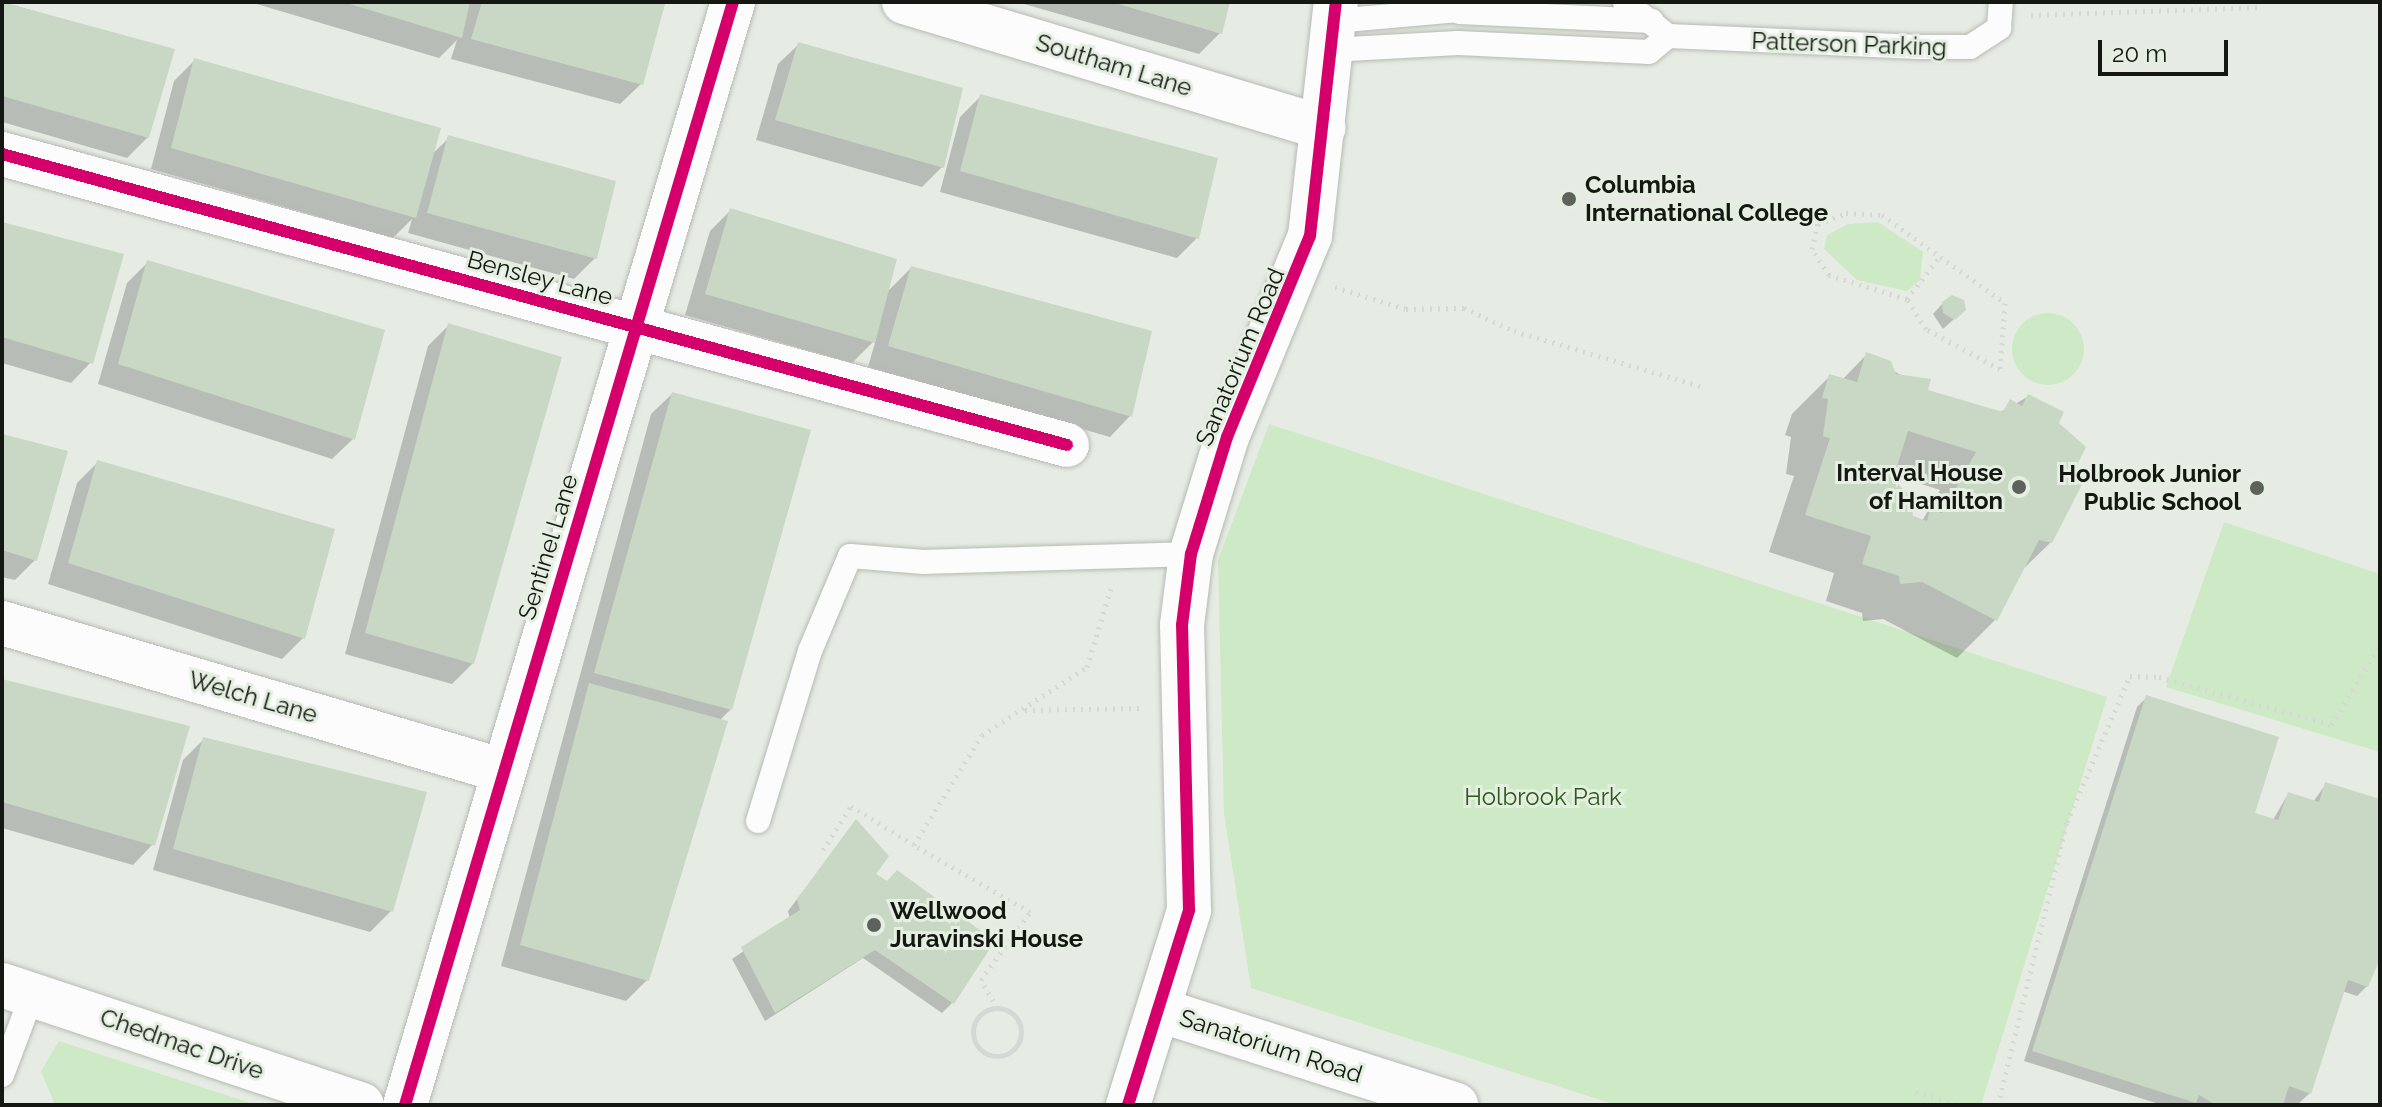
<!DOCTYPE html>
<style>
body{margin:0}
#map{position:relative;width:2382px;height:1107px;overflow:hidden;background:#e6ece4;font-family:Raleway,sans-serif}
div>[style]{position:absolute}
.green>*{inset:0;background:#cee9c5}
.round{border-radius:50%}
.shadow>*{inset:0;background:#0003}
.building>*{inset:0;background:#c9d7c5}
.path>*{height:5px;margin-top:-2.5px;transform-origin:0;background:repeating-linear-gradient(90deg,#d6d8d5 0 2px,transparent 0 8px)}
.path>.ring{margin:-2.5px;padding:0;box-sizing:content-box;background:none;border:5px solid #d6d8d5;border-radius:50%}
.roads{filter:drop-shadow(0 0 2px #b6bab4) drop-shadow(0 0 2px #b6bab4)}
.lane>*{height:24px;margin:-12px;padding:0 12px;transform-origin:12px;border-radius:12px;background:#fbfcfb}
.street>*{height:44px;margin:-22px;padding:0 22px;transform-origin:22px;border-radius:22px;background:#fbfcfb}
.cycleway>*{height:12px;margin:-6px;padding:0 6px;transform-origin:6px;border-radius:6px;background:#d6006c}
.dots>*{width:22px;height:22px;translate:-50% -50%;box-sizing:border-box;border:4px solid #e4efe1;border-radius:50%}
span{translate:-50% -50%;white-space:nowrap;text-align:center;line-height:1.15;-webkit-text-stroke:6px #e4efe1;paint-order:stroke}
.street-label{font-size:24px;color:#141712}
.poi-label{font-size:24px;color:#141712;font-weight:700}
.left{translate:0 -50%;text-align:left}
.right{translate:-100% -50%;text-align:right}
.park-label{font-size:24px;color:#2a5b16}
.frame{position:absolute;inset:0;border:4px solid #141712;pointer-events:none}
.scale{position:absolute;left:2098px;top:40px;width:130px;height:36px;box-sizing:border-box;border:4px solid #141712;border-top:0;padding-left:10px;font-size:24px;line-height:28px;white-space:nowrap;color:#141712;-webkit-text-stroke:6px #e4efe1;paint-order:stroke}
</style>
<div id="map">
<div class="green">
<div style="clip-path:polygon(1878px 222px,1923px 252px,1920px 280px,1907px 291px,1857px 280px,1824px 249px,1827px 235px,1848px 224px)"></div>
<div class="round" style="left:2012px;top:313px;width:72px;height:72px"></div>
<div style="clip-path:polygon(1269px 424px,2107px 697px,1981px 1105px,1616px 1105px,1251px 988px,1224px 813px,1218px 560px)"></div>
<div style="clip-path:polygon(2224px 522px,2380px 574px,2380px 752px,2166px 687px)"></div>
<div style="clip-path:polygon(59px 1041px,257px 1105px,55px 1105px,41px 1071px)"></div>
</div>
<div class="shadow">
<div style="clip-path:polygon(2px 2px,173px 50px,148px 137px,127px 158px,2px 122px)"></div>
<div style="clip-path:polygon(250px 2px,650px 2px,641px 84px,620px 104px,451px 59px,457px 40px,439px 58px)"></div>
<div style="clip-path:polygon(1017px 2px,1228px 2px,1220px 33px,1199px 54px)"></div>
<div style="clip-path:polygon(799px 44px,942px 167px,922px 187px,756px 140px,778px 64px)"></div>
<div style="clip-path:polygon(195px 60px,431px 155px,449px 138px,595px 258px,574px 279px,408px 233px,412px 219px,393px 238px,151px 169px,174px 81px)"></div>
<div style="clip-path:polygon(981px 96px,1197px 238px,1177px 258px,940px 192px,960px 117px)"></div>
<div style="clip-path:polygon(731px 210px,885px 294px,911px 268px,1130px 416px,1110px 437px,868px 367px,876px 339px,852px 363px,685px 315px,710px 231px)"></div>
<div style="clip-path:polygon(2px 224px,91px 362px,71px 383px,2px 363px)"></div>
<div style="clip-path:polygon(147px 263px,353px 439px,332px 459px,98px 384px,127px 283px)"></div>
<div style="clip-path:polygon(1943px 303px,1964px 310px,1943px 329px,1933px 314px)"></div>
<div style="clip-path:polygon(448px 326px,473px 663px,452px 684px,345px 654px,428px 346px)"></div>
<div style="clip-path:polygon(evenodd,1867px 354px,1926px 391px,1999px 413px,2029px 396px,2056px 424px,2073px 468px,2051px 542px,2019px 573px,1995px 620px,1957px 658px,1883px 619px,1863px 621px,1862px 613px,1826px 601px,1834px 573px,1769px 552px,1794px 476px,1786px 474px,1791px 437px,1785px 435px,1792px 414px,1830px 376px,1842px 380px,1867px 354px,1893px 475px,1940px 490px,1922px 521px,1911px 518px,1893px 475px)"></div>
<div style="clip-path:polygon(672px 394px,731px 709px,719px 721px,647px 980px,626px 1001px,501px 966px,651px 414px)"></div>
<div style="clip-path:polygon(2px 436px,35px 560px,15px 580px,2px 577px)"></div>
<div style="clip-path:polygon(98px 462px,303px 638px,282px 659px,48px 584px,77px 483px)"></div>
<div style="clip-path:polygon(2px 681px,153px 844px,133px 865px,2px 828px)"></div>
<div style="clip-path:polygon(2147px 697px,2252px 814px,2273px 820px,2288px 794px,2313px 802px,2326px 784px,2380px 801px,2380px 951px,2367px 986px,2357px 996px,2342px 991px,2310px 1093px,2299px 1103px,2162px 1105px,2024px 1061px,2137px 707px)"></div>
<div style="clip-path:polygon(204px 739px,391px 911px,370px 932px,153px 870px,183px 760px)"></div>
<div style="clip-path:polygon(856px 822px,873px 875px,952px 1003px,942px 1013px,863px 958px,765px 1021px,732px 959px,790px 919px,788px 911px)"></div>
</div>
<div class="building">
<div style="clip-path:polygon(2px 2px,175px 49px,149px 138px,2px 96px)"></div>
<div style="clip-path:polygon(343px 2px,470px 2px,462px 38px)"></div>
<div style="clip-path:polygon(482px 2px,657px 2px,665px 4px,643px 85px,471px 39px)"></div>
<div style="clip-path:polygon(1111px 2px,1230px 2px,1222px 34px)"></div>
<div style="clip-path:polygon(798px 42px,963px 88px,944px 168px,775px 120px)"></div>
<div style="clip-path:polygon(194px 58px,441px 128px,416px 218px,171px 148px)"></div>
<div style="clip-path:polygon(980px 94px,1218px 158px,1199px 239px,960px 171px)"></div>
<div style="clip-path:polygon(448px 135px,616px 181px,597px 259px,427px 213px)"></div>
<div style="clip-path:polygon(730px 208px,897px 259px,875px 343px,705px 294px)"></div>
<div style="clip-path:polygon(2px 222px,124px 254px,93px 364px,2px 337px)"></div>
<div style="clip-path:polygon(147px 260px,385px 330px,355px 440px,118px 364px)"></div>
<div style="clip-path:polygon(911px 266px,1152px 331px,1132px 417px,888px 346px)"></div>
<div style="clip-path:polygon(1952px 295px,1964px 300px,1966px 310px,1955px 320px,1943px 313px,1942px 302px)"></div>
<div style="clip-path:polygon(448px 323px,562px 357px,474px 664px,365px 633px)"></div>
<div style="clip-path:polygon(evenodd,1866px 352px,1891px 361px,1896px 374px,1931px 379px,1928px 390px,2003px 412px,2010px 399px,2022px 406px,2028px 394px,2064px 412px,2059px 423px,2086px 447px,2076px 467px,2089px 471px,2052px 543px,2039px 540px,1997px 621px,1922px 582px,1900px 584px,1899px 576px,1862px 564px,1871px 536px,1805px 515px,1830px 438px,1823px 436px,1828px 399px,1822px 398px,1829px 374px,1857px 382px,1866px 352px,1908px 431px,1976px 452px,1942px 513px,1930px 510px,1927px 521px,1913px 516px,1910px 496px,1893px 479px,1908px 431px)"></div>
<div style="clip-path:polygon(672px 392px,811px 430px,732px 710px,594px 673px)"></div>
<div style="clip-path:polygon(2px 434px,68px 451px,37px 561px,2px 550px)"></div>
<div style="clip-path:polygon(97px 460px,335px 529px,305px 639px,68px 563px)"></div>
<div style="clip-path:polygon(2px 679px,190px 726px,155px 846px,2px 802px)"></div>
<div style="clip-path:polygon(589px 683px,728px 721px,649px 981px,520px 945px)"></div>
<div style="clip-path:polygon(2146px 695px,2279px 737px,2255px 813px,2278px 820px,2288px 792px,2319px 802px,2325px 782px,2380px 799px,2380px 959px,2368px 987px,2348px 980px,2311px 1094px,2289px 1086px,2283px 1105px,2216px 1105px,2199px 1095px,2196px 1103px,2032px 1051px)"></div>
<div style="clip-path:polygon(203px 737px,427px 792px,393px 912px,173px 849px)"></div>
<div style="clip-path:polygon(856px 819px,889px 856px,876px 874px,887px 881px,897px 870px,995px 941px,954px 1004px,875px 950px,775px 1013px,741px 947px,800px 910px,797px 899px)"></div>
</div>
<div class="path">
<div style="left:2031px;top:15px;width:231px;rotate:-2deg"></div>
<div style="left:1846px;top:213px;width:36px;rotate:3deg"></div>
<div style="left:1882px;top:215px;width:151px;rotate:35.6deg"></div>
<div style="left:2005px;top:303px;width:66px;rotate:94.3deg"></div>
<div style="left:2000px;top:369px;width:84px;rotate:-151.6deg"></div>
<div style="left:1926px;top:329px;width:36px;rotate:-122deg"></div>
<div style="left:1907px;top:299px;width:82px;rotate:-162.9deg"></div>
<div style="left:1829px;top:275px;width:31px;rotate:-123deg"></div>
<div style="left:1812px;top:249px;width:26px;rotate:-77deg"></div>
<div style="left:1818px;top:224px;width:30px;rotate:-21deg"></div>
<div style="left:1335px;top:287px;width:74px;rotate:17.2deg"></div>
<div style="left:1406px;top:309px;width:58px;rotate:-1deg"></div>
<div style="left:1464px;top:308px;width:55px;rotate:24.7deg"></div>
<div style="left:1514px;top:331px;width:197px;rotate:16.5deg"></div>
<div style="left:1907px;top:299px;width:56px;rotate:-52.3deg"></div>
<div style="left:1025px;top:710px;width:118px;rotate:-1deg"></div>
<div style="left:823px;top:850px;width:52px;rotate:-57.5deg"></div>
<div style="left:851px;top:806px;width:74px;rotate:31.8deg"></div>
<div class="ring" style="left:973px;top:1008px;width:43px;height:43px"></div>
<div style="left:997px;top:1008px;width:32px;rotate:-120deg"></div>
<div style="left:981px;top:980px;width:84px;rotate:-54.2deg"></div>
<div style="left:1030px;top:912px;width:134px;rotate:-150deg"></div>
<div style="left:914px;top:845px;width:129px;rotate:-58.3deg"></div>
<div style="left:982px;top:735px;width:125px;rotate:-32.9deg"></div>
<div style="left:1087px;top:667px;width:83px;rotate:-73.1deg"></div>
<div style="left:1916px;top:1092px;width:45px;rotate:16.8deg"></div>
<div style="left:1998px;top:1105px;width:291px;rotate:-76.3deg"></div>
<div style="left:2067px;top:822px;width:159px;rotate:-66.7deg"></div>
<div style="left:2130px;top:676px;width:29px;rotate:2deg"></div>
<div style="left:2159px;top:677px;width:180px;rotate:15.5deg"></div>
<div style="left:2332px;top:725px;width:93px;rotate:-59deg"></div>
<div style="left:2158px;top:1105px;width:7px;rotate:-74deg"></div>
</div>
<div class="roads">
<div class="lane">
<div style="left:1625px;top:2px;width:55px;rotate:38.3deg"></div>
<div style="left:1668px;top:36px;width:251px;rotate:2.5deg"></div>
<div style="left:1919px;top:47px;width:51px"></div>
<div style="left:1970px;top:47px;width:35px;rotate:-33deg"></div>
<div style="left:1999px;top:28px;width:26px;rotate:-86deg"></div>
<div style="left:1459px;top:12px;width:193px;rotate:2.7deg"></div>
<div style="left:1334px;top:21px;width:139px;rotate:-5deg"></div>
<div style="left:1330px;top:50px;width:128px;rotate:-3.1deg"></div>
<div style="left:1458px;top:43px;width:191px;rotate:2.7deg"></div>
<div style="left:1649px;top:52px;width:25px;rotate:-40deg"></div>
<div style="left:758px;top:821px;width:178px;rotate:-73deg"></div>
<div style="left:810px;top:651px;width:103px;rotate:-67.2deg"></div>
<div style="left:850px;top:556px;width:74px;rotate:4.6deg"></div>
<div style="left:924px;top:562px;width:267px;rotate:-1.7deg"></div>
<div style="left:2px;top:1075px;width:85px;rotate:-69.4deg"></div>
</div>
<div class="street">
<div style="left:904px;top:2px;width:438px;rotate:16.7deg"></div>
<div style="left:2px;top:154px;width:1104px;rotate:15.28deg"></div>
<div style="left:2px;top:623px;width:523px;rotate:16.43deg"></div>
<div style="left:2px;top:985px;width:379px;rotate:18.4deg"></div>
<div style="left:1159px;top:1010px;width:312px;rotate:17.7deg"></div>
<div style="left:405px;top:1105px;width:1151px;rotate:-73.44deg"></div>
<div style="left:1128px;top:1105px;width:204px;rotate:-72.6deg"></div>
<div style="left:1189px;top:910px;width:285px;rotate:-91.4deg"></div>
<div style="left:1182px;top:625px;width:72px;rotate:-82.8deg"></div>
<div style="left:1191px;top:554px;width:122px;rotate:-72.9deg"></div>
<div style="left:1227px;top:437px;width:217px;rotate:-67.6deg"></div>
<div style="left:1310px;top:236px;width:235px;rotate:-83.7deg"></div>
</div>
</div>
<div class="cycleway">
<div style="left:2px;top:154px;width:1104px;rotate:15.28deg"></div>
<div style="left:405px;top:1105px;width:1151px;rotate:-73.44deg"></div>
<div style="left:1128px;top:1105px;width:204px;rotate:-72.6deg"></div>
<div style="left:1189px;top:910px;width:285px;rotate:-91.4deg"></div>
<div style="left:1182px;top:625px;width:72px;rotate:-82.8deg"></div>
<div style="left:1191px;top:554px;width:122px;rotate:-72.9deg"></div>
<div style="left:1227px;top:437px;width:217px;rotate:-67.6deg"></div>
<div style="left:1310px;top:236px;width:235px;rotate:-83.7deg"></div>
</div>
<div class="dots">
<div style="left:1569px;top:199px;background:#5e625c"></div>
<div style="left:2019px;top:487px;background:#5e625c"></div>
<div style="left:2257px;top:488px;background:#5e625c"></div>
<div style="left:874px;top:925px;background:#5e625c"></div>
</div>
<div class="street-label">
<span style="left:1849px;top:44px;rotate:2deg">Patterson Parking</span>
<span style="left:1114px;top:65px;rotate:17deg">Southam Lane</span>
<span style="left:540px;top:278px;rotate:15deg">Bensley Lane</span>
<span style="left:1240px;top:357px;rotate:-67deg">Sanatorium Road</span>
<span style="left:548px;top:547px;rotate:-73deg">Sentinel Lane</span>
<span style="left:253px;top:697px;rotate:16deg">Welch Lane</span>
<span style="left:182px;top:1044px;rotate:19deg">Chedmac Drive</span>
<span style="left:1271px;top:1046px;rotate:18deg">Sanatorium Road</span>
</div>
<div class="poi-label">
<span class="left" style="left:1585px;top:199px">Columbia<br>International College</span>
<span class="right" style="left:2003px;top:487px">Interval House<br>of Hamilton</span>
<span class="right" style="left:2241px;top:488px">Holbrook Junior<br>Public School</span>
<span class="left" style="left:890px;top:925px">Wellwood<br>Juravinski House</span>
</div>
<div class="park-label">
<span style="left:1543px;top:797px">Holbrook Park</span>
</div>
<div class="frame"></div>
<div class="scale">20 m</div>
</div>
